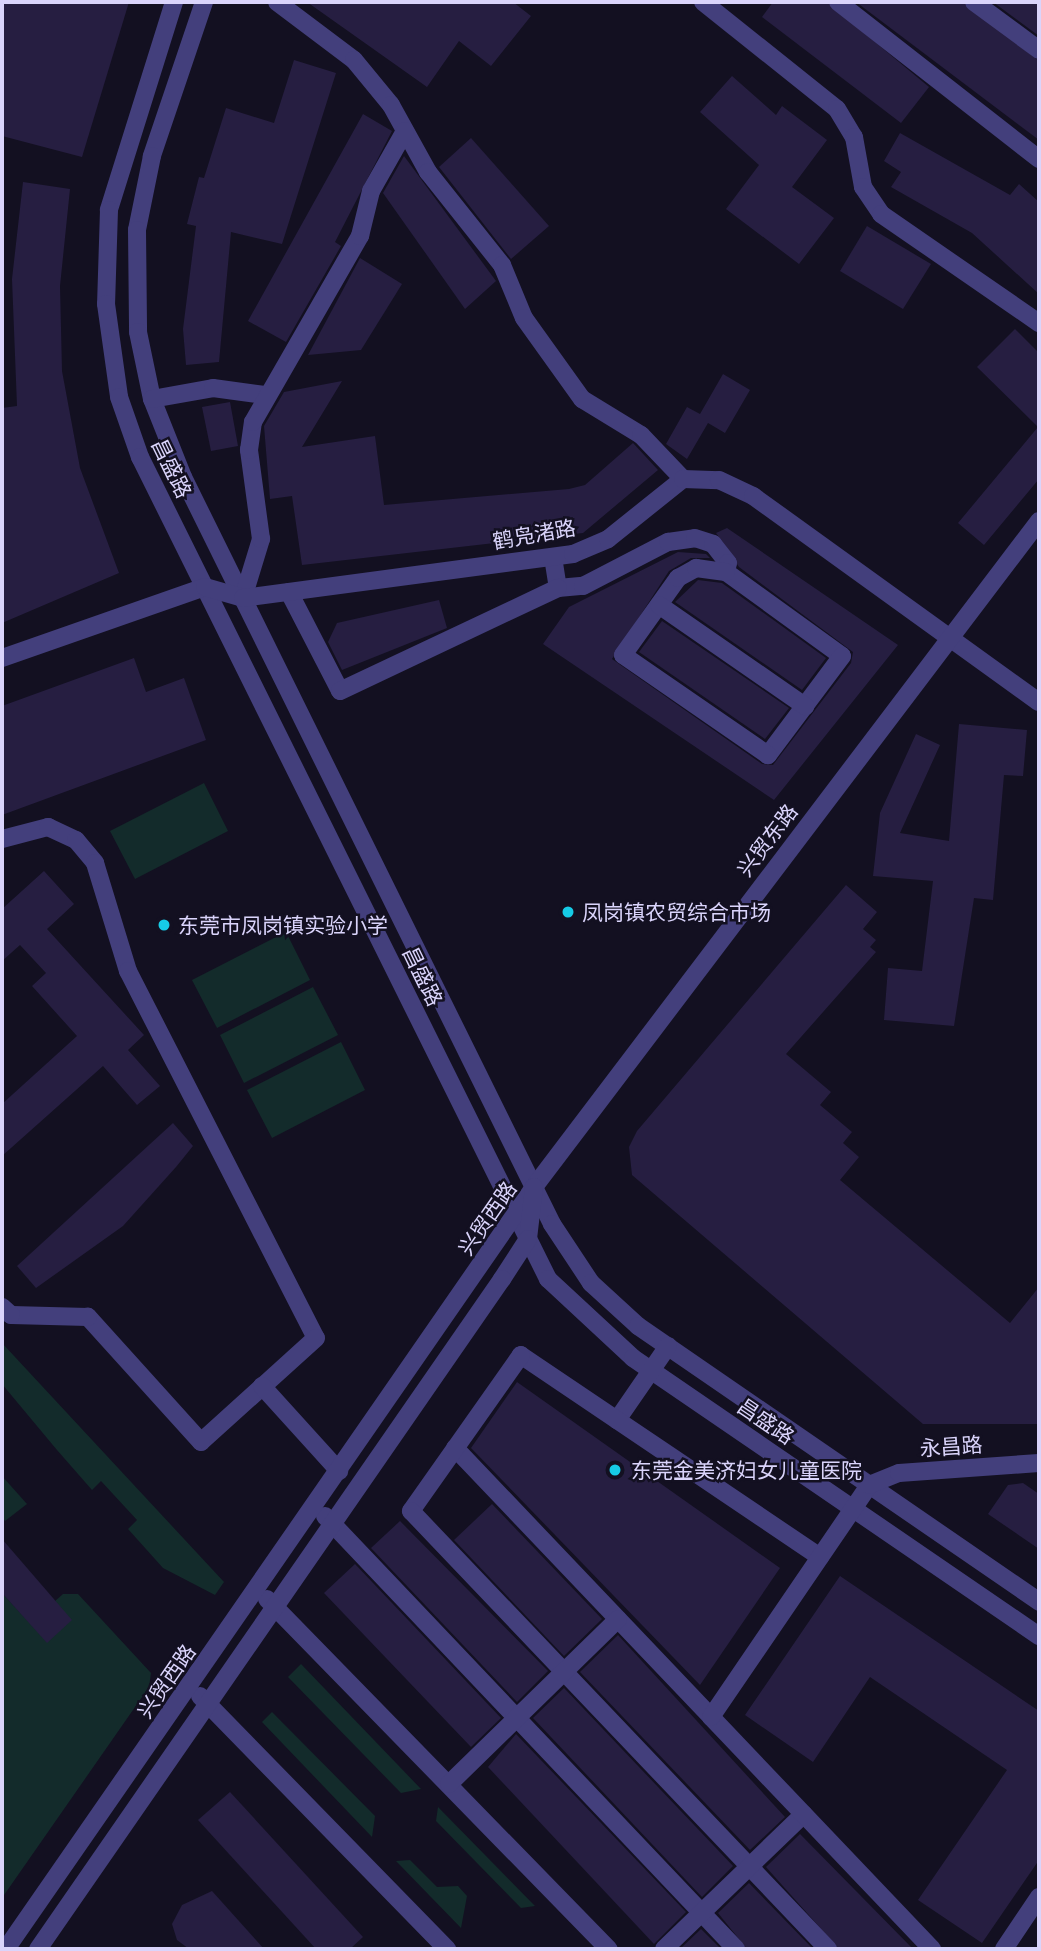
<!DOCTYPE html>
<meta charset="utf-8">
<style>
body{margin:0}
#map{position:relative;width:1041px;height:1951px;overflow:hidden;background:#131021;font-family:Barlow,"Noto Sans SC",sans-serif}
div>[style]{position:absolute}
.green>*{inset:0;background:#132b2b}
.building>*{inset:0;background:#261e41}
.minor>*{height:18px;margin:-9px;padding:0 9px;transform-origin:9px;border-radius:9px;background:#433f7c}
.dots>*{width:19px;height:19px;translate:-50% -50%;box-sizing:border-box;border:4px solid #131021;border-radius:50%}
span{translate:-50% -50%;white-space:nowrap;text-align:center;line-height:1.15;-webkit-text-stroke:5px #131021;paint-order:stroke}
.street-label{font-size:21px;color:#dad4fb}
.poi-label{font-size:21px;color:#dad4fb}
.left{translate:0 -50%;text-align:left}
.frame{position:absolute;inset:0;border:4px solid #dad4fb;pointer-events:none}
</style>
<div id="map">
<div class="green">
<div style="clip-path:polygon(204px 783px,228px 831px,135px 879px,110px 831px)"></div>
<div style="clip-path:polygon(286px 932px,310px 980px,217px 1028px,192px 980px)"></div>
<div style="clip-path:polygon(313px 987px,338px 1035px,244px 1083px,220px 1035px)"></div>
<div style="clip-path:polygon(341px 1042px,365px 1090px,272px 1138px,247px 1090px)"></div>
<div style="clip-path:polygon(2px 1343px,224px 1582px,215px 1595px,163px 1568px,128px 1529px,137px 1520px,101px 1481px,92px 1490px,57px 1450px,2px 1384px)"></div>
<div style="clip-path:polygon(2px 1476px,27px 1504px,5px 1521px,2px 1517px)"></div>
<div style="clip-path:polygon(2px 1593px,47px 1642px,54px 1602px,63px 1594px,78px 1594px,151px 1673px,149px 1687px,2px 1898px)"></div>
<div style="clip-path:polygon(301px 1664px,421px 1789px,401px 1793px,288px 1677px)"></div>
<div style="clip-path:polygon(272px 1712px,375px 1816px,372px 1837px,262px 1722px)"></div>
<div style="clip-path:polygon(438px 1807px,535px 1906px,521px 1908px,436px 1821px)"></div>
<div style="clip-path:polygon(410px 1860px,437px 1887px,458px 1886px,467px 1896px,461px 1928px,396px 1861px)"></div>
</div>
<div class="building">
<div style="clip-path:polygon(2px 2px,129px 2px,82px 157px,2px 136px)"></div>
<div style="clip-path:polygon(307px 2px,513px 2px,531px 16px,491px 66px,459px 41px,427px 87px)"></div>
<div style="clip-path:polygon(773px 2px,827px 2px,929px 87px,901px 123px,762px 17px)"></div>
<div style="clip-path:polygon(856px 2px,963px 2px,1039px 61px,1039px 140px)"></div>
<div style="clip-path:polygon(993px 2px,1039px 2px,1039px 36px)"></div>
<div style="clip-path:polygon(294px 60px,336px 73px,282px 244px,231px 232px,219px 362px,186px 365px,183px 329px,196px 226px,187px 224px,199px 177px,204px 178px,226px 108px,274px 123px)"></div>
<div style="clip-path:polygon(732px 76px,776px 115px,782px 106px,827px 140px,792px 187px,834px 218px,799px 264px,726px 209px,759px 165px,700px 112px)"></div>
<div style="clip-path:polygon(363px 114px,392px 131px,335px 242px,341px 246px,286px 342px,248px 321px)"></div>
<div style="clip-path:polygon(900px 133px,1010px 195px,1019px 184px,1039px 202px,1039px 294px,972px 233px,891px 187px,901px 172px,884px 161px)"></div>
<div style="clip-path:polygon(471px 138px,549px 226px,511px 259px,439px 167px)"></div>
<div style="clip-path:polygon(404px 156px,496px 281px,465px 309px,383px 193px)"></div>
<div style="clip-path:polygon(23px 182px,70px 189px,60px 286px,62px 371px,80px 468px,119px 573px,2px 623px,2px 408px,17px 406px,12px 279px)"></div>
<div style="clip-path:polygon(867px 226px,931px 264px,903px 309px,840px 271px)"></div>
<div style="clip-path:polygon(360px 258px,402px 284px,361px 350px,308px 355px)"></div>
<div style="clip-path:polygon(1015px 329px,1039px 353px,1039px 479px,984px 545px,958px 523px,1038px 427px,977px 367px)"></div>
<div style="clip-path:polygon(723px 374px,750px 390px,725px 433px,708px 423px,687px 459px,666px 444px,687px 407px,700px 414px)"></div>
<div style="clip-path:polygon(342px 381px,302px 447px,375px 436px,384px 505px,569px 489px,585px 485px,633px 443px,658px 470px,583px 533px,302px 565px,292px 496px,270px 499px,264px 426px,284px 392px)"></div>
<div style="clip-path:polygon(230px 402px,238px 446px,211px 451px,202px 407px)"></div>
<div style="clip-path:polygon(727px 528px,898px 645px,774px 800px,543px 644px,569px 607px,678px 552px,706px 554px,710px 558px,691px 558px,669px 571px,612px 659px,762px 764px,773px 765px,851px 663px,853px 652px,739px 567px,716px 533px)"></div>
<div style="clip-path:polygon(698px 580px,722px 583px,826px 658px,802px 690px,675px 602px)"></div>
<div style="clip-path:polygon(439px 600px,447px 628px,342px 670px,328px 642px,337px 623px)"></div>
<div style="clip-path:polygon(662px 621px,789px 708px,765px 739px,639px 652px)"></div>
<div style="clip-path:polygon(134px 658px,146px 692px,184px 678px,206px 740px,2px 815px,2px 706px)"></div>
<div style="clip-path:polygon(959px 724px,1027px 730px,1023px 776px,1004px 775px,993px 900px,974px 898px,954px 1026px,884px 1020px,888px 968px,922px 971px,933px 881px,873px 876px,880px 813px,916px 734px,940px 745px,900px 833px,949px 841px)"></div>
<div style="clip-path:polygon(44px 871px,74px 904px,47px 929px,144px 1035px,128px 1050px,160px 1086px,137px 1105px,103px 1066px,2px 1156px,2px 1104px,77px 1036px,32px 986px,46px 973px,20px 945px,2px 961px,2px 909px)"></div>
<div style="clip-path:polygon(846px 885px,877px 912px,863px 929px,876px 940px,870px 947px,876px 952px,786px 1054px,831px 1092px,820px 1105px,852px 1132px,843px 1143px,859px 1157px,840px 1180px,1010px 1323px,1039px 1287px,1039px 1424px,923px 1424px,632px 1175px,629px 1147px,637px 1131px)"></div>
<div style="clip-path:polygon(173px 1123px,193px 1146px,176px 1167px,123px 1226px,36px 1288px,17px 1266px)"></div>
<div style="clip-path:polygon(517px 1382px,780px 1568px,700px 1685px,471px 1448px)"></div>
<div style="clip-path:polygon(1023px 1483px,1039px 1494px,1039px 1549px,988px 1514px,1008px 1485px)"></div>
<div style="clip-path:polygon(492px 1504px,602px 1619px,564px 1656px,454px 1540px)"></div>
<div style="clip-path:polygon(400px 1521px,548px 1671px,517px 1702px,371px 1548px)"></div>
<div style="clip-path:polygon(2px 1539px,72px 1620px,47px 1643px,2px 1593px)"></div>
<div style="clip-path:polygon(355px 1564px,501px 1718px,471px 1747px,324px 1593px)"></div>
<div style="clip-path:polygon(840px 1576px,1039px 1711px,1039px 1860px,982px 1943px,918px 1900px,1007px 1770px,870px 1677px,813px 1762px,745px 1715px)"></div>
<div style="clip-path:polygon(618px 1635px,785px 1817px,750px 1850px,580px 1672px)"></div>
<div style="clip-path:polygon(564px 1688px,733px 1866px,702px 1897px,533px 1718px)"></div>
<div style="clip-path:polygon(516px 1734px,686px 1912px,654px 1944px,488px 1767px)"></div>
<div style="clip-path:polygon(230px 1792px,363px 1937px,350px 1949px,316px 1949px,198px 1820px)"></div>
<div style="clip-path:polygon(800px 1834px,913px 1949px,839px 1949px,766px 1867px)"></div>
<div style="clip-path:polygon(749px 1883px,813px 1949px,747px 1949px,718px 1913px)"></div>
<div style="clip-path:polygon(212px 1891px,264px 1949px,189px 1949px,177px 1940px,172px 1924px,182px 1905px)"></div>
<div style="clip-path:polygon(701px 1929px,721px 1949px,680px 1949px)"></div>
</div>
<div class="minor">
<div style="left:174px;top:2px;width:218px;rotate:107.4deg"></div>
<div style="left:109px;top:210px;width:94px;rotate:91.8deg"></div>
<div style="left:106px;top:304px;width:94px;rotate:82deg"></div>
<div style="left:119px;top:397px;width:64px;rotate:70.7deg"></div>
<div style="left:140px;top:457px;width:918px;rotate:63.6deg"></div>
<div style="left:548px;top:1279px;width:116px;rotate:42.9deg"></div>
<div style="left:633px;top:1358px;width:492px;rotate:34.4deg"></div>
<div style="left:204px;top:2px;width:163px;rotate:108.7deg"></div>
<div style="left:152px;top:156px;width:76px;rotate:101.5deg"></div>
<div style="left:137px;top:230px;width:102px;rotate:89.4deg"></div>
<div style="left:138px;top:332px;width:68px;rotate:78.2deg"></div>
<div style="left:152px;top:399px;width:84px;rotate:68.3deg"></div>
<div style="left:183px;top:477px;width:833px;rotate:63.71deg"></div>
<div style="left:552px;top:1224px;width:71px;rotate:56.5deg"></div>
<div style="left:591px;top:1283px;width:64px;rotate:42.5deg"></div>
<div style="left:638px;top:1326px;width:487px;rotate:34.5deg"></div>
<div style="left:277px;top:2px;width:96px;rotate:37deg"></div>
<div style="left:354px;top:60px;width:58px;rotate:50.6deg"></div>
<div style="left:391px;top:105px;width:77px;rotate:61.1deg"></div>
<div style="left:428px;top:172px;width:119px;rotate:51.5deg"></div>
<div style="left:502px;top:265px;width:57px;rotate:67.5deg"></div>
<div style="left:524px;top:318px;width:100px;rotate:54.4deg"></div>
<div style="left:582px;top:399px;width:69px;rotate:31.4deg"></div>
<div style="left:641px;top:435px;width:61px;rotate:46.3deg"></div>
<div style="left:703px;top:2px;width:171px;rotate:38.6deg"></div>
<div style="left:837px;top:109px;width:33px;rotate:59deg"></div>
<div style="left:854px;top:137px;width:51px;rotate:79.8deg"></div>
<div style="left:863px;top:187px;width:32px;rotate:56deg"></div>
<div style="left:881px;top:214px;width:192px;rotate:34.6deg"></div>
<div style="left:838px;top:2px;width:255px;rotate:38deg"></div>
<div style="left:974px;top:2px;width:81px;rotate:36.4deg"></div>
<div style="left:152px;top:399px;width:62px;rotate:-10.2deg"></div>
<div style="left:213px;top:388px;width:52px;rotate:7.7deg"></div>
<div style="left:553px;top:557px;width:31px;rotate:81deg"></div>
<div style="left:558px;top:588px;width:25px;rotate:-5deg"></div>
<div style="left:583px;top:586px;width:96px;rotate:-27.4deg"></div>
<div style="left:668px;top:542px;width:27px;rotate:-8deg"></div>
<div style="left:695px;top:538px;width:19px;rotate:18deg"></div>
<div style="left:713px;top:544px;width:24px;rotate:52deg"></div>
<div style="left:728px;top:563px;width:9px;rotate:103deg"></div>
<div style="left:726px;top:572px;width:143px;rotate:35.9deg"></div>
<div style="left:842px;top:656px;width:124px;rotate:126.8deg"></div>
<div style="left:768px;top:755px;width:176px;rotate:-145.4deg"></div>
<div style="left:623px;top:655px;width:95px;rotate:-54.5deg"></div>
<div style="left:678px;top:578px;width:21px;rotate:-29deg"></div>
<div style="left:696px;top:568px;width:30px;rotate:8deg"></div>
<div style="left:289px;top:592px;width:111px;rotate:62.7deg"></div>
<div style="left:340px;top:691px;width:241px;rotate:-25.3deg"></div>
<div style="left:243px;top:598px;width:62px;rotate:-73deg"></div>
<div style="left:261px;top:539px;width:90px;rotate:-97.7deg"></div>
<div style="left:249px;top:450px;width:28px;rotate:-82deg"></div>
<div style="left:253px;top:422px;width:215px;rotate:-60.1deg"></div>
<div style="left:360px;top:236px;width:46px;rotate:-76.3deg"></div>
<div style="left:371px;top:191px;width:69px;rotate:-60.5deg"></div>
<div style="left:659px;top:605px;width:178px;rotate:34.7deg"></div>
<div style="left:2px;top:658px;width:215px;rotate:-19.3deg"></div>
<div style="left:205px;top:587px;width:40px;rotate:16deg"></div>
<div style="left:243px;top:598px;width:333px;rotate:-7.6deg"></div>
<div style="left:573px;top:554px;width:38px;rotate:-23deg"></div>
<div style="left:608px;top:539px;width:96px;rotate:-38.7deg"></div>
<div style="left:683px;top:479px;width:36px;rotate:2deg"></div>
<div style="left:719px;top:480px;width:38px;rotate:25deg"></div>
<div style="left:753px;top:496px;width:352px;rotate:35.8deg"></div>
<div style="left:2px;top:839px;width:48px;rotate:-14.6deg"></div>
<div style="left:48px;top:827px;width:31px;rotate:25deg"></div>
<div style="left:76px;top:840px;width:30px;rotate:50deg"></div>
<div style="left:95px;top:863px;width:113px;rotate:73deg"></div>
<div style="left:128px;top:971px;width:412px;rotate:62.9deg"></div>
<div style="left:316px;top:1338px;width:155px;rotate:137.9deg"></div>
<div style="left:201px;top:1442px;width:169px;rotate:-132.1deg"></div>
<div style="left:88px;top:1317px;width:77px;rotate:-178.5deg"></div>
<div style="left:11px;top:1315px;width:12px;rotate:-138deg"></div>
<div style="left:534px;top:1187px;width:836px;rotate:-52.83deg"></div>
<div style="left:262px;top:1386px;width:115px;rotate:47.8deg"></div>
<div style="left:617px;top:1420px;width:90px;rotate:-55.4deg"></div>
<div style="left:455px;top:1448px;width:371px;rotate:46.4deg"></div>
<div style="left:325px;top:1516px;width:597px;rotate:46.49deg"></div>
<div style="left:820px;top:1557px;width:361px;rotate:-146deg"></div>
<div style="left:521px;top:1355px;width:191px;rotate:125.2deg"></div>
<div style="left:411px;top:1511px;width:605px;rotate:46.41deg"></div>
<div style="left:267px;top:1599px;width:489px;rotate:45.7deg"></div>
<div style="left:200px;top:1696px;width:354px;rotate:45.7deg"></div>
<div style="left:449px;top:1784px;width:236px;rotate:-44.3deg"></div>
<div style="left:6px;top:1949px;width:927px;rotate:-55.28deg"></div>
<div style="left:534px;top:1187px;width:52px;rotate:96.6deg"></div>
<div style="left:528px;top:1239px;width:48px;rotate:123deg"></div>
<div style="left:502px;top:1279px;width:815px;rotate:124.7deg"></div>
<div style="left:664px;top:1949px;width:194px;rotate:-44deg"></div>
<div style="left:932px;top:1949px;width:320px;rotate:-133.6deg"></div>
<div style="left:711px;top:1717px;width:281px;rotate:-55.7deg"></div>
<div style="left:869px;top:1485px;width:32px;rotate:-22deg"></div>
<div style="left:899px;top:1473px;width:140px;rotate:-4.1deg"></div>
<div style="left:1004px;top:1949px;width:63px;rotate:-56.1deg"></div>
</div>
<div class="dots">
<div style="left:568px;top:912px;background:#16cbe6"></div>
<div style="left:164px;top:925px;background:#16cbe6"></div>
<div style="left:615px;top:1470px;background:#16cbe6"></div>
</div>
<div class="street-label">
<span style="left:172px;top:468px;rotate:64deg">昌盛路</span>
<span style="left:534px;top:534px;rotate:-10deg">鹤凫渚路</span>
<span style="left:767px;top:840px;rotate:-53deg">兴贸东路</span>
<span style="left:423px;top:976px;rotate:64deg">昌盛路</span>
<span style="left:487px;top:1218px;rotate:-55deg">兴贸西路</span>
<span style="left:766px;top:1421px;rotate:34deg">昌盛路</span>
<span style="left:951px;top:1446px;rotate:-4deg">永昌路</span>
<span style="left:166px;top:1681px;rotate:-55deg">兴贸西路</span>
</div>
<div class="poi-label">
<span class="left" style="left:582px;top:912px">凤岗镇农贸综合市场</span>
<span class="left" style="left:178px;top:925px">东莞市凤岗镇实验小学</span>
<span class="left" style="left:631px;top:1470px">东莞金美济妇女儿童医院</span>
</div>
<div class="frame"></div>
</div>
